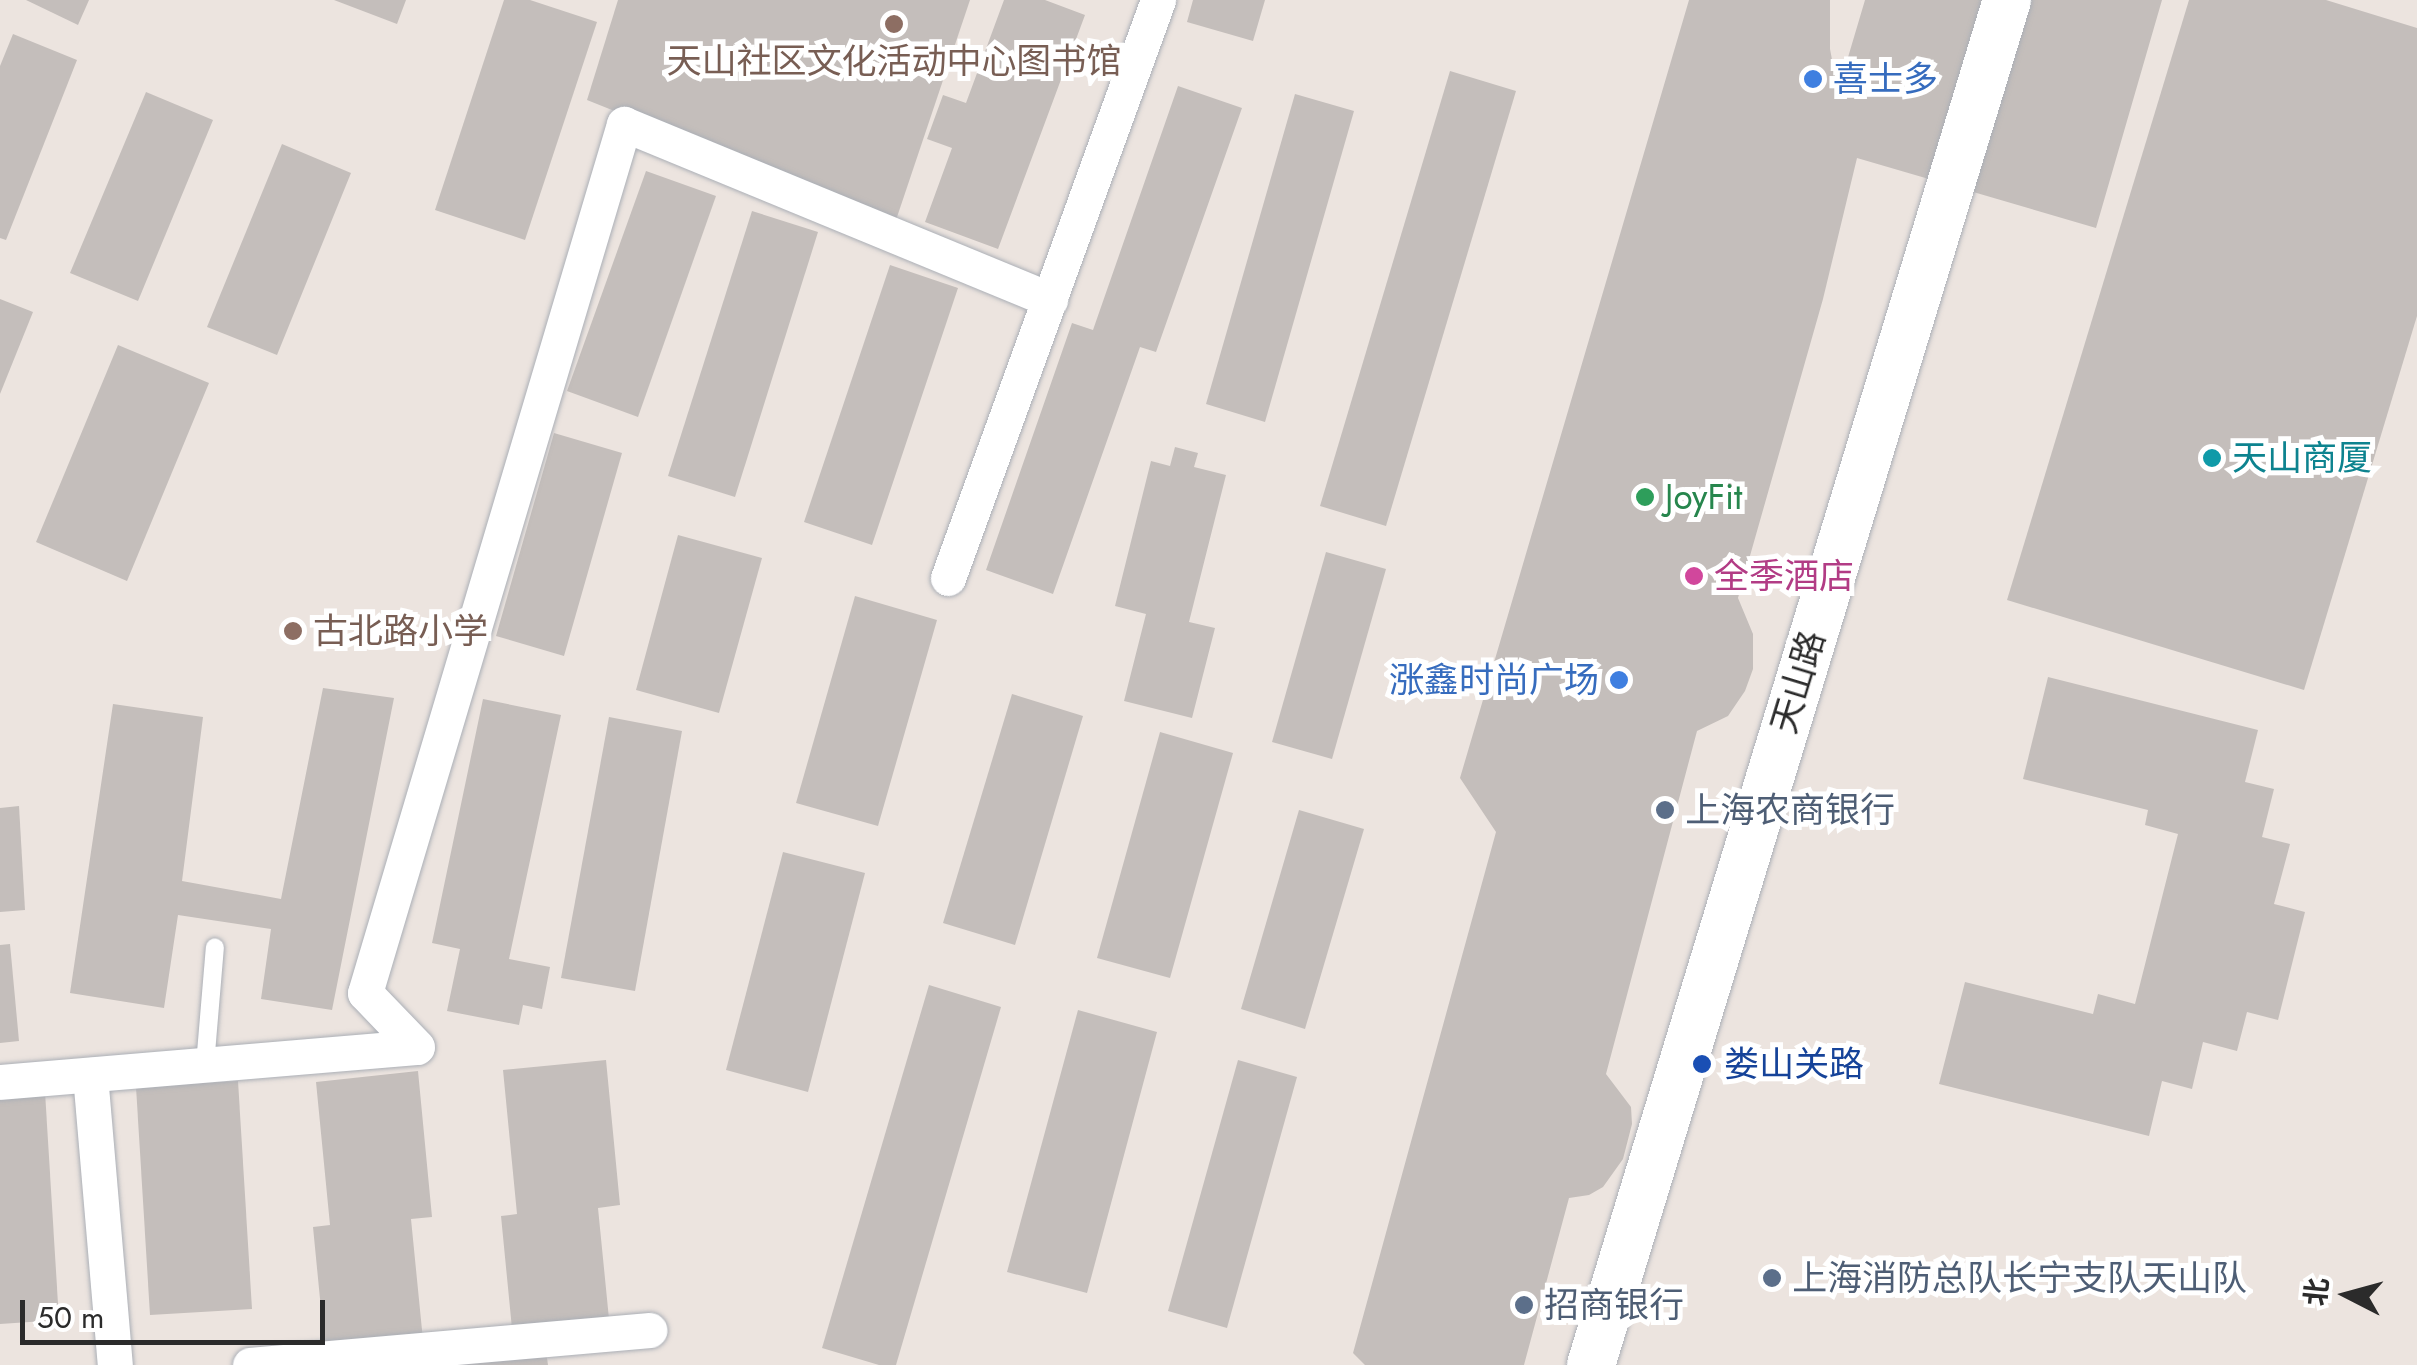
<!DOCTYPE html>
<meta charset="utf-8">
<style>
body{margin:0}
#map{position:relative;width:2417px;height:1365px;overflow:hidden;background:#ece4df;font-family:Jost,"Noto Sans SC",sans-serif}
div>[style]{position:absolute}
.building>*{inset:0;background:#c4bebb}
.roads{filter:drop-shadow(0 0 2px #abafb6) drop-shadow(0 0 2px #abafb6)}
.lane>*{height:18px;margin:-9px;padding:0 9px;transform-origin:9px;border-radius:9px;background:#fff}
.street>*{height:35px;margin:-17.5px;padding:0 17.5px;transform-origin:17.5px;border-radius:17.5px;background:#fff}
.secondary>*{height:48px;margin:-24px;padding:0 24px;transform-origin:24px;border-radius:24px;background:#fff}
.dots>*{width:28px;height:28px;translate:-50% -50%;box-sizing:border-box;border:5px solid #fff;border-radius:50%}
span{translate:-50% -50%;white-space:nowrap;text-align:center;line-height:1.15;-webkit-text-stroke:10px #fff;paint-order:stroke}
.education-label{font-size:35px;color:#785e54}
.left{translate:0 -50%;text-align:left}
.shop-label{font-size:35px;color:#366cbe}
.right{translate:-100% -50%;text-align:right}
.culture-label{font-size:35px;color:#0d838f}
.leisure-label{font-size:35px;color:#27864d}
.hotel-label{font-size:35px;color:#b23c85}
.street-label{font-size:35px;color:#2b2b2b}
.service-label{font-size:35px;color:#4e5e75}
.transit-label{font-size:35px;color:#164399}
.north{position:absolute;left:2297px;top:1245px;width:100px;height:100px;-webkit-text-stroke:8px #fff;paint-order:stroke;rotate:276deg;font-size:28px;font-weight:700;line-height:40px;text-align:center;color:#2b2b2b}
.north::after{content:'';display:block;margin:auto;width:35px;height:45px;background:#2b2b2b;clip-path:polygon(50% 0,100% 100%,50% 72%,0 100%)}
.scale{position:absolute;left:20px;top:1300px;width:305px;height:45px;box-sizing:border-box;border:5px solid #2b2b2b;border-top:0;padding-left:12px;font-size:30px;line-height:35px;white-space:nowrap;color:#2b2b2b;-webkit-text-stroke:8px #fff;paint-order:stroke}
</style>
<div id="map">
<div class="building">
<div style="clip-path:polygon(26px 0,89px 0,78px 25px)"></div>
<div style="clip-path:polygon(334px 0,406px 0,397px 24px)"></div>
<div style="clip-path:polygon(504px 0,530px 0,597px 22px,525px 240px,435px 210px)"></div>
<div style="clip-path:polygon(618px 0,970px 0,895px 223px,587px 100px)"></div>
<div style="clip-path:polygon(1004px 0,1045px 0,1085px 15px,998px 249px,925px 222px,952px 148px,927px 139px,943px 95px,966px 103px)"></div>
<div style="clip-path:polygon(1193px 0,1265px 0,1253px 41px,1187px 22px)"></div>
<div style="clip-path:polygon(1689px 0,1830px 0,1830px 49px,1838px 91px,1865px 0,2162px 0,2096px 228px,1857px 158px,1823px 299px,1738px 598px,1753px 634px,1753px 669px,1745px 691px,1728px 716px,1697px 731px,1606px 1074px,1631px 1107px,1632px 1124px,1623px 1159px,1603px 1187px,1589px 1195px,1569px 1198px,1524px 1365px,1365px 1365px,1353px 1353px,1496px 832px,1460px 778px)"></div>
<div style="clip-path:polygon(2189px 0,2326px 0,2417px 28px,2417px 316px,2304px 690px,2007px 600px)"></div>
<div style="clip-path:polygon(13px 34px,77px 60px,6px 240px,0 238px,0 66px)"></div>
<div style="clip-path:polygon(1450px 71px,1516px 91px,1386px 526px,1320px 506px)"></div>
<div style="clip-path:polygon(1178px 86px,1242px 108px,1156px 352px,1140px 347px,1053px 594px,986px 570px,1072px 323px,1093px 330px)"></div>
<div style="clip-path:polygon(146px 92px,213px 120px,138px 301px,70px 273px)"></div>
<div style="clip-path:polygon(1295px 94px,1354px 111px,1265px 422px,1206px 404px)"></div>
<div style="clip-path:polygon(282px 144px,351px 173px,277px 355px,207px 327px)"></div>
<div style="clip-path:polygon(646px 171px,716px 196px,638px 417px,567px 391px)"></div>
<div style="clip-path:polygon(752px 211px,818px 232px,735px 497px,668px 476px)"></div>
<div style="clip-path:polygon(890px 265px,958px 288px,872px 545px,804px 522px)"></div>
<div style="clip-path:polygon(0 299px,33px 312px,0 394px)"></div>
<div style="clip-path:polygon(118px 345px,209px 383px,127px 581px,36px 542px)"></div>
<div style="clip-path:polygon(554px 433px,622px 453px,564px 656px,496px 636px)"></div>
<div style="clip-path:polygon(1175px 447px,1198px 453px,1194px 467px,1226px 475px,1189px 622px,1215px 628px,1192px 718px,1124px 701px,1146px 614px,1115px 606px,1151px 461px,1170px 466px)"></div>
<div style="clip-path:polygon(678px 535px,762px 558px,719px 713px,636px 690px)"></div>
<div style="clip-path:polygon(1326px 552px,1386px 569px,1332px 759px,1272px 742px)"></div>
<div style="clip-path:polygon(855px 596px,937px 620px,878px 826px,796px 803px)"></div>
<div style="clip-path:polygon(2048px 677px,2258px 730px,2245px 782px,2274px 789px,2262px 837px,2290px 844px,2274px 904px,2305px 912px,2278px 1020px,2247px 1012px,2237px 1051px,2203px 1042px,2192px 1089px,2162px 1081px,2149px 1136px,1939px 1084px,1965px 982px,2093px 1014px,2098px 994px,2135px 1004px,2178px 834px,2145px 825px,2148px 810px,2023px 779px)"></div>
<div style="clip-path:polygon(323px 688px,394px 698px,332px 1010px,261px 999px,271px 929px,178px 915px,164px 1008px,70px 993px,113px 704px,203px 717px,182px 881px,281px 899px)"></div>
<div style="clip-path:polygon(1012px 694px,1083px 716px,1015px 945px,943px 923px)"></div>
<div style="clip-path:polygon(483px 699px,561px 715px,509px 959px,550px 967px,542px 1009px,523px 1005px,519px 1025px,447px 1011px,460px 949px,432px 943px)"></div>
<div style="clip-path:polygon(609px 717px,682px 731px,635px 991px,561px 978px)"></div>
<div style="clip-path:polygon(1160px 732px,1233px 753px,1170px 978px,1097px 958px)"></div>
<div style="clip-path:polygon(19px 806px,25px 910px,0 912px,0 808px)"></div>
<div style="clip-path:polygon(1299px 810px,1364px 829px,1305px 1029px,1241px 1009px)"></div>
<div style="clip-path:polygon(783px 852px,865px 873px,808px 1092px,726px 1070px)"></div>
<div style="clip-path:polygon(10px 944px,19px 1041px,0 1043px,0 945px)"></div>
<div style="clip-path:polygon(929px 985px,1001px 1007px,896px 1365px,879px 1365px,822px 1348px)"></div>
<div style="clip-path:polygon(1078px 1010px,1157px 1032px,1087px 1293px,1007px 1272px)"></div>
<div style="clip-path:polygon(606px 1060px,620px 1205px,598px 1208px,610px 1329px,513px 1339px,501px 1216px,517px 1214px,503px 1070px)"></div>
<div style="clip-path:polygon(1238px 1060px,1297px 1077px,1227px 1328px,1168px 1311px)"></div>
<div style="clip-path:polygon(418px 1071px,432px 1217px,411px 1219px,423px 1340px,325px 1350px,313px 1227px,330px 1225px,316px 1082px)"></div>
<div style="clip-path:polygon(238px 1081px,252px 1309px,150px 1315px,136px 1087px)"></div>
<div style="clip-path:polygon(45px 1092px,59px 1320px,0 1324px,0 1095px)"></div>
<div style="clip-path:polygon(545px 1344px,548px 1365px,460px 1365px,458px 1354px)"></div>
</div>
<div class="roads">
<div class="lane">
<div style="left:205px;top:1065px;width:118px;rotate:-85.2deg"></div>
</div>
<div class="street">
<div style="left:948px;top:578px;width:615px;rotate:-70.03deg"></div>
<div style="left:417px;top:1047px;width:75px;rotate:-133.9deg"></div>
<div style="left:365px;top:993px;width:907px;rotate:-73.4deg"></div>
<div style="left:624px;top:124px;width:461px;rotate:22.4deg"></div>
<div style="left:90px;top:1075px;width:291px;rotate:85.1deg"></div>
<div style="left:0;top:1082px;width:418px;rotate:-4.8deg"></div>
<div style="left:250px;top:1365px;width:401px;rotate:-5deg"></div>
</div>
<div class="secondary">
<div style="left:1591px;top:1365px;width:1427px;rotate:-73.05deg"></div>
</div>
</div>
<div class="dots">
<div style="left:894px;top:24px;background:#8d6e63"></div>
<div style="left:1813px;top:79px;background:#3f7fe0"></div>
<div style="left:2212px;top:458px;background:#0f9aa8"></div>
<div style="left:1645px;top:497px;background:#2e9e5b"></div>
<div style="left:1694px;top:576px;background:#d1479c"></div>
<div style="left:293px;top:631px;background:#8d6e63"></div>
<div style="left:1619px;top:680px;background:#3f7fe0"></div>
<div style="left:1665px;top:810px;background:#5c6f8a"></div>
<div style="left:1702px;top:1064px;background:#1a4fb4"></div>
<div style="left:1772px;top:1278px;background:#5c6f8a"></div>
<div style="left:1524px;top:1305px;background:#5c6f8a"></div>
</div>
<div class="education-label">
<span style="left:894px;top:61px">天山社区文化活动中心图书馆</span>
<span class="left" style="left:313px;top:631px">古北路小学</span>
</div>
<div class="shop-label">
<span class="left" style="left:1833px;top:79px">喜士多</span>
<span class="right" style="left:1599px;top:680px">涨鑫时尚广场</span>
</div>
<div class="culture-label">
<span class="left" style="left:2232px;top:458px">天山商厦</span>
</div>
<div class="leisure-label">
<span class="left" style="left:1665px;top:497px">JoyFit</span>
</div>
<div class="hotel-label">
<span class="left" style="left:1714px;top:576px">全季酒店</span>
</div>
<div class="street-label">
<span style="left:1798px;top:682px;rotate:-73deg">天山路</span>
</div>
<div class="service-label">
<span class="left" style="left:1685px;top:810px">上海农商银行</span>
<span class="left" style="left:1792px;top:1278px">上海消防总队长宁支队天山队</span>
<span class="left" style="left:1544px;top:1305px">招商银行</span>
</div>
<div class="transit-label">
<span class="left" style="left:1724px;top:1064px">娄山关路</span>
</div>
<div class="north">北</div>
<div class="scale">50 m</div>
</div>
